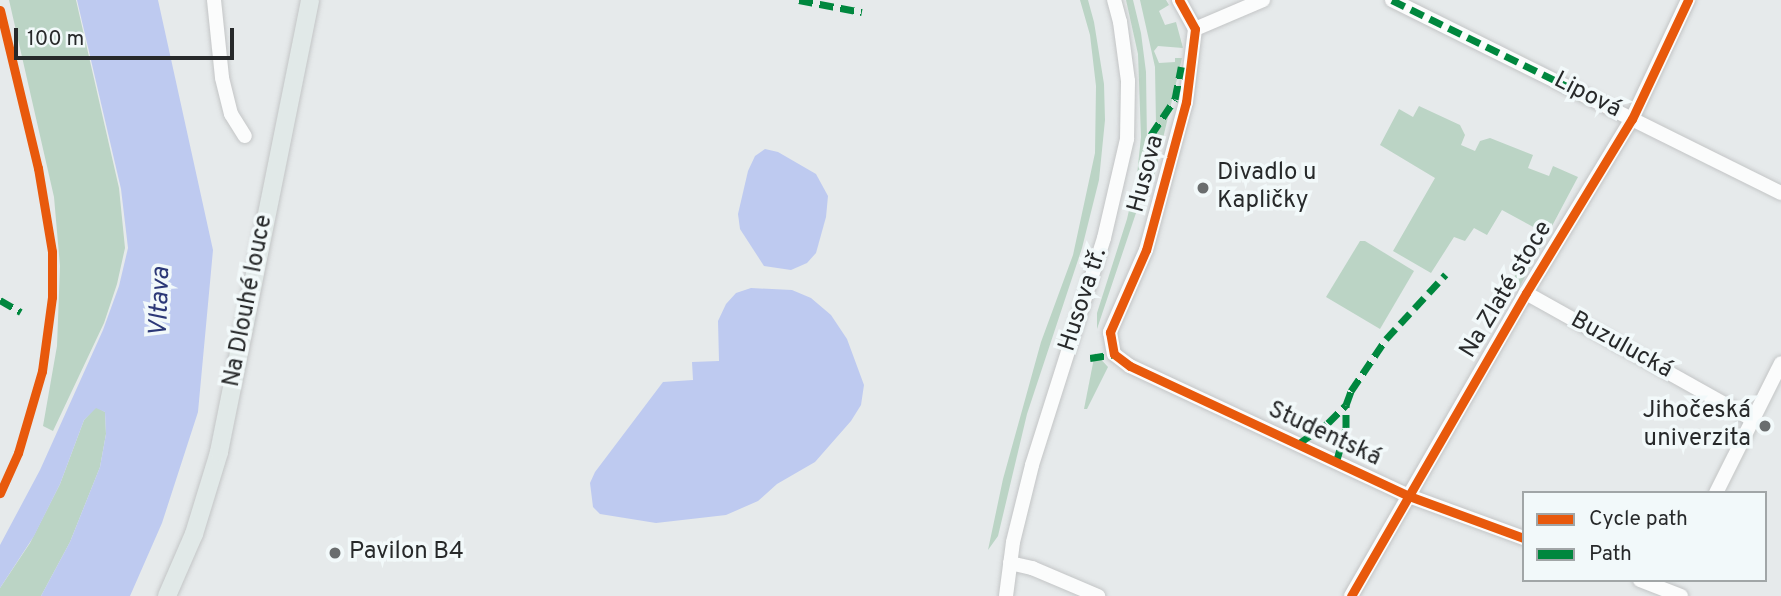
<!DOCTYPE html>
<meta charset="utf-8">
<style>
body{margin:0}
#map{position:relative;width:1781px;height:596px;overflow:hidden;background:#e6eaeb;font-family:Overpass,sans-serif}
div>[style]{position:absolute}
.green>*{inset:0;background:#bbd4c5}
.water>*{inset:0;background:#becaf0}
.roads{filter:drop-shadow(0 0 2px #c3c5c6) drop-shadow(0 0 2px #c3c5c6)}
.minor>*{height:14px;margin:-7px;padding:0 7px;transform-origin:7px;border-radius:7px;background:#fbfcfc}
.major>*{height:18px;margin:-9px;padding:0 9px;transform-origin:9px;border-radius:9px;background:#e1e9e8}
.quiet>*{height:7px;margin-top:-3.5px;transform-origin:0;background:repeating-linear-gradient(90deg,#00873e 0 14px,transparent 0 21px)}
.cycleway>*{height:9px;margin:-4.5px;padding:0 4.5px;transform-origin:4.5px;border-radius:4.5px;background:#e8590c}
.dots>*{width:19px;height:19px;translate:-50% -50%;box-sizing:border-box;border:4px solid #f2f9fa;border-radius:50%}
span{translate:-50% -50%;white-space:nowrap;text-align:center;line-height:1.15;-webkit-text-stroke:7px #f2f9fa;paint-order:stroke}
.street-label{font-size:24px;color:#27292a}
.poi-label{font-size:24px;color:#27292a}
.left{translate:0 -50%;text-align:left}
.right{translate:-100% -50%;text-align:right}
.water-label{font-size:26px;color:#2c3877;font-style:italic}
.legend{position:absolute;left:1522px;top:491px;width:245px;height:91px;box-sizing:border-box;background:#f2f9fa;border:2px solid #a1a6a7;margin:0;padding:9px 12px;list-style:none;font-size:21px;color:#27292a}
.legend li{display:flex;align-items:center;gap:14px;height:35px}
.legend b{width:35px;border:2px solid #a1a6a7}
.scale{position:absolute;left:14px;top:28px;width:220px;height:32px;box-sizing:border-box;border:4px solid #27292a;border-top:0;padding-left:9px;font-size:21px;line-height:24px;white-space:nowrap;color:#27292a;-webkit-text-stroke:5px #f2f9fa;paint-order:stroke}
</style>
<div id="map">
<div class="green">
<div style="clip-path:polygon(9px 0,76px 0,119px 188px,125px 248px,117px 284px,104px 323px,53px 431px,43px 426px,57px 346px,60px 266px,54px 197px)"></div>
<div style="clip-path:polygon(1080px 0,1088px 0,1094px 22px,1104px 84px,1105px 120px,1099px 180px,1082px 248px,1027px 414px,998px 536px,988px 550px,1003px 479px,1041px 342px,1073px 255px,1095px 153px,1096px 86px,1090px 35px)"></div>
<div style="clip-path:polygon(1126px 0,1133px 0,1141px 33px,1146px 72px,1147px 142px,1137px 210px,1097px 329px,1097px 313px,1127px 219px,1137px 175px,1141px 137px,1138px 54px)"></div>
<div style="clip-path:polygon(1140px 0,1166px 0,1169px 5px,1159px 11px,1165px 25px,1176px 22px,1183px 48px,1158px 46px,1154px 51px,1159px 63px,1175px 62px,1175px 58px,1182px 58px,1151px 189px,1156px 125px,1155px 67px)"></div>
<div style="clip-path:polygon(1419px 106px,1460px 125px,1465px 135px,1461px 145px,1475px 151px,1480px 141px,1490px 138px,1533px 155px,1528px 168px,1549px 176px,1553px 166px,1578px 177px,1518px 290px,1509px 287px,1539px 230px,1502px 210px,1487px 235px,1474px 228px,1465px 241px,1454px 237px,1431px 273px,1393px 251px,1435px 178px,1380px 145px,1399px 109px,1413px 117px)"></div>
<div style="clip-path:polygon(1360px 241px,1365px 241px,1414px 271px,1380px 329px,1326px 297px)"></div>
<div style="clip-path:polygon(1095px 353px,1108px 367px,1087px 409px,1084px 409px)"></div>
<div style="clip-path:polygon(96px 407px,105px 412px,106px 434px,100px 467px,70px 542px,41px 596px,0 596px,0 588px,30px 543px,60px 484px,84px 420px)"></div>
</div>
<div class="water">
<div style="clip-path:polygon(77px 0,158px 0,213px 250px,198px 412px,162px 523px,130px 596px,41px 596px,70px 542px,100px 467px,106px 434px,105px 412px,96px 408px,84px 420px,60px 484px,34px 536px,0 588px,0 545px,40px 470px,103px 330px,119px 286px,128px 248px,121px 189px)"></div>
<div style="clip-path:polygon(765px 149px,778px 152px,816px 174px,828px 196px,826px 217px,816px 253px,807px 263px,791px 270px,764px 266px,740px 229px,738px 214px,748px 171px,755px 156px)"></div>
<div style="clip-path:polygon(751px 288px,792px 290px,811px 298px,831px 315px,847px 339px,864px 385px,861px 405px,851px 421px,815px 462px,777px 484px,758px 501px,726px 515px,656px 523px,600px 514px,593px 507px,590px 483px,595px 472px,663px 382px,693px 380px,692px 362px,719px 361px,718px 321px,726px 304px,736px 293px)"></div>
</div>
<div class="roads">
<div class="minor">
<div style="left:214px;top:0;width:78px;rotate:84.1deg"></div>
<div style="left:222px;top:78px;width:37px;rotate:76deg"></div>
<div style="left:231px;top:114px;width:26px;rotate:58deg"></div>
<div style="left:1179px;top:0;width:33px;rotate:61deg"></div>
<div style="left:1195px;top:29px;width:74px;rotate:97deg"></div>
<div style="left:1186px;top:102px;width:153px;rotate:105.1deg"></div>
<div style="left:1146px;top:250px;width:90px;rotate:113.7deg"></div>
<div style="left:1110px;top:332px;width:22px;rotate:80deg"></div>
<div style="left:1114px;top:354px;width:20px;rotate:37deg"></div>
<div style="left:1130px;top:366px;width:308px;rotate:25deg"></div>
<div style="left:1409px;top:496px;width:122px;rotate:20.1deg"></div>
<div style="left:1392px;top:0;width:434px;rotate:26.4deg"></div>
<div style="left:1195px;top:29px;width:74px;rotate:-23.1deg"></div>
<div style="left:1526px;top:293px;width:260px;rotate:29.2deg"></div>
<div style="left:1716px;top:493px;width:145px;rotate:-63.4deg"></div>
<div style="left:1010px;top:563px;width:23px;rotate:13deg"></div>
<div style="left:1032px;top:568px;width:72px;rotate:23deg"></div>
<div style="left:1640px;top:580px;width:44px;rotate:21.3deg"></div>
<div style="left:1006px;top:596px;width:54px;rotate:-82.6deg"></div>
<div style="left:1013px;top:542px;width:79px;rotate:-76.1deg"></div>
<div style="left:1032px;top:465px;width:238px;rotate:-72.4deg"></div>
<div style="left:1104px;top:238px;width:102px;rotate:-76.9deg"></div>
<div style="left:1127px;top:139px;width:58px;rotate:-89deg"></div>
<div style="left:1128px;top:81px;width:60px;rotate:-97.7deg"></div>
<div style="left:1120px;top:22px;width:23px;rotate:-105deg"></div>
<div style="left:1351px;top:596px;width:350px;rotate:-60deg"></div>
<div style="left:1526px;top:293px;width:204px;rotate:-58.7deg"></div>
<div style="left:1632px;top:119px;width:132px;rotate:-64.8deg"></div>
</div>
<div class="major">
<div style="left:167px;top:596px;width:68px;rotate:-66.5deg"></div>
<div style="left:194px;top:534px;width:86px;rotate:-73deg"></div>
<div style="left:219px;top:452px;width:461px;rotate:-78.6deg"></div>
</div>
</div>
<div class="quiet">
<div style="left:799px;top:0;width:64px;rotate:10.8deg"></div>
<div style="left:1392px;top:0;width:211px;rotate:26.2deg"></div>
<div style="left:1151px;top:135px;width:43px;rotate:-56.3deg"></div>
<div style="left:1175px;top:99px;width:33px;rotate:-79deg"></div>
<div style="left:0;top:300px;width:24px;rotate:30deg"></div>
<div style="left:1090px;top:358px;width:24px;rotate:-9deg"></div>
<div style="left:1298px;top:444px;width:37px;rotate:-35deg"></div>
<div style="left:1328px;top:423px;width:25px;rotate:-45deg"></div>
<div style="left:1336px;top:463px;width:36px;rotate:-74deg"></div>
<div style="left:1346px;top:428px;width:23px;rotate:-90deg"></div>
<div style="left:1346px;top:405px;width:15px;rotate:-70deg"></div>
<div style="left:1351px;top:391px;width:63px;rotate:-56.1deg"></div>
<div style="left:1386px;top:339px;width:88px;rotate:-47.3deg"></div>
</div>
<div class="cycleway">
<div style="left:1179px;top:0;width:33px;rotate:61deg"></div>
<div style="left:1195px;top:29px;width:74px;rotate:97deg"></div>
<div style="left:1186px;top:102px;width:153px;rotate:105.1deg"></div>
<div style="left:1146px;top:250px;width:90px;rotate:113.7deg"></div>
<div style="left:1110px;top:332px;width:22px;rotate:80deg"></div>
<div style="left:1114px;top:354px;width:20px;rotate:37deg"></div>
<div style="left:1130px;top:366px;width:308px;rotate:25deg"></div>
<div style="left:1409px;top:496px;width:122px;rotate:20.1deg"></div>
<div style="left:0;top:10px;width:163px;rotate:76.5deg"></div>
<div style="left:38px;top:168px;width:85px;rotate:80.5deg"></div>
<div style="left:52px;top:252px;width:45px;rotate:90deg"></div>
<div style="left:52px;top:297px;width:75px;rotate:97.7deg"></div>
<div style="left:42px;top:371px;width:85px;rotate:106.3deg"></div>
<div style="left:18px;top:453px;width:44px;rotate:114.2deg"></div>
<div style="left:1351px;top:596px;width:350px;rotate:-60deg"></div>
<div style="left:1526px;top:293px;width:204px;rotate:-58.7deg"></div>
<div style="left:1632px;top:119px;width:132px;rotate:-64.8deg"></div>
</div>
<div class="dots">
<div style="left:1203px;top:188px;background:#6a6d6e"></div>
<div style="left:1765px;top:426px;background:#6a6d6e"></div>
<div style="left:335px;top:553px;background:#6a6d6e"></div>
</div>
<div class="street-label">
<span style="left:1587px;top:96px;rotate:27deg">Lipová</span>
<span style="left:1147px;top:174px;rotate:-75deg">Husova</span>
<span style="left:1507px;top:290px;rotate:-59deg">Na Zlaté stoce</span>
<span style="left:1084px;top:300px;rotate:-72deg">Husova tř.</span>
<span style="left:249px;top:301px;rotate:-79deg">Na Dlouhé louce</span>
<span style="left:1621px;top:346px;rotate:29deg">Buzulucká</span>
<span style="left:1324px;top:435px;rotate:25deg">Studentská</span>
</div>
<div class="poi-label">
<span class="left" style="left:1217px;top:188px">Divadlo u<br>Kapličky</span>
<span class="right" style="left:1751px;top:426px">Jihočeská<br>univerzita</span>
<span class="left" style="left:349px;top:553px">Pavilon B4</span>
</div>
<div class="water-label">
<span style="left:161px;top:302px;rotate:-88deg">Vltava</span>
</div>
<ul class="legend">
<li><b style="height:9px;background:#e8590c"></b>Cycle path</li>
<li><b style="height:9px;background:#00873e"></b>Path</li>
</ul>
<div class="scale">100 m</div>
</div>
